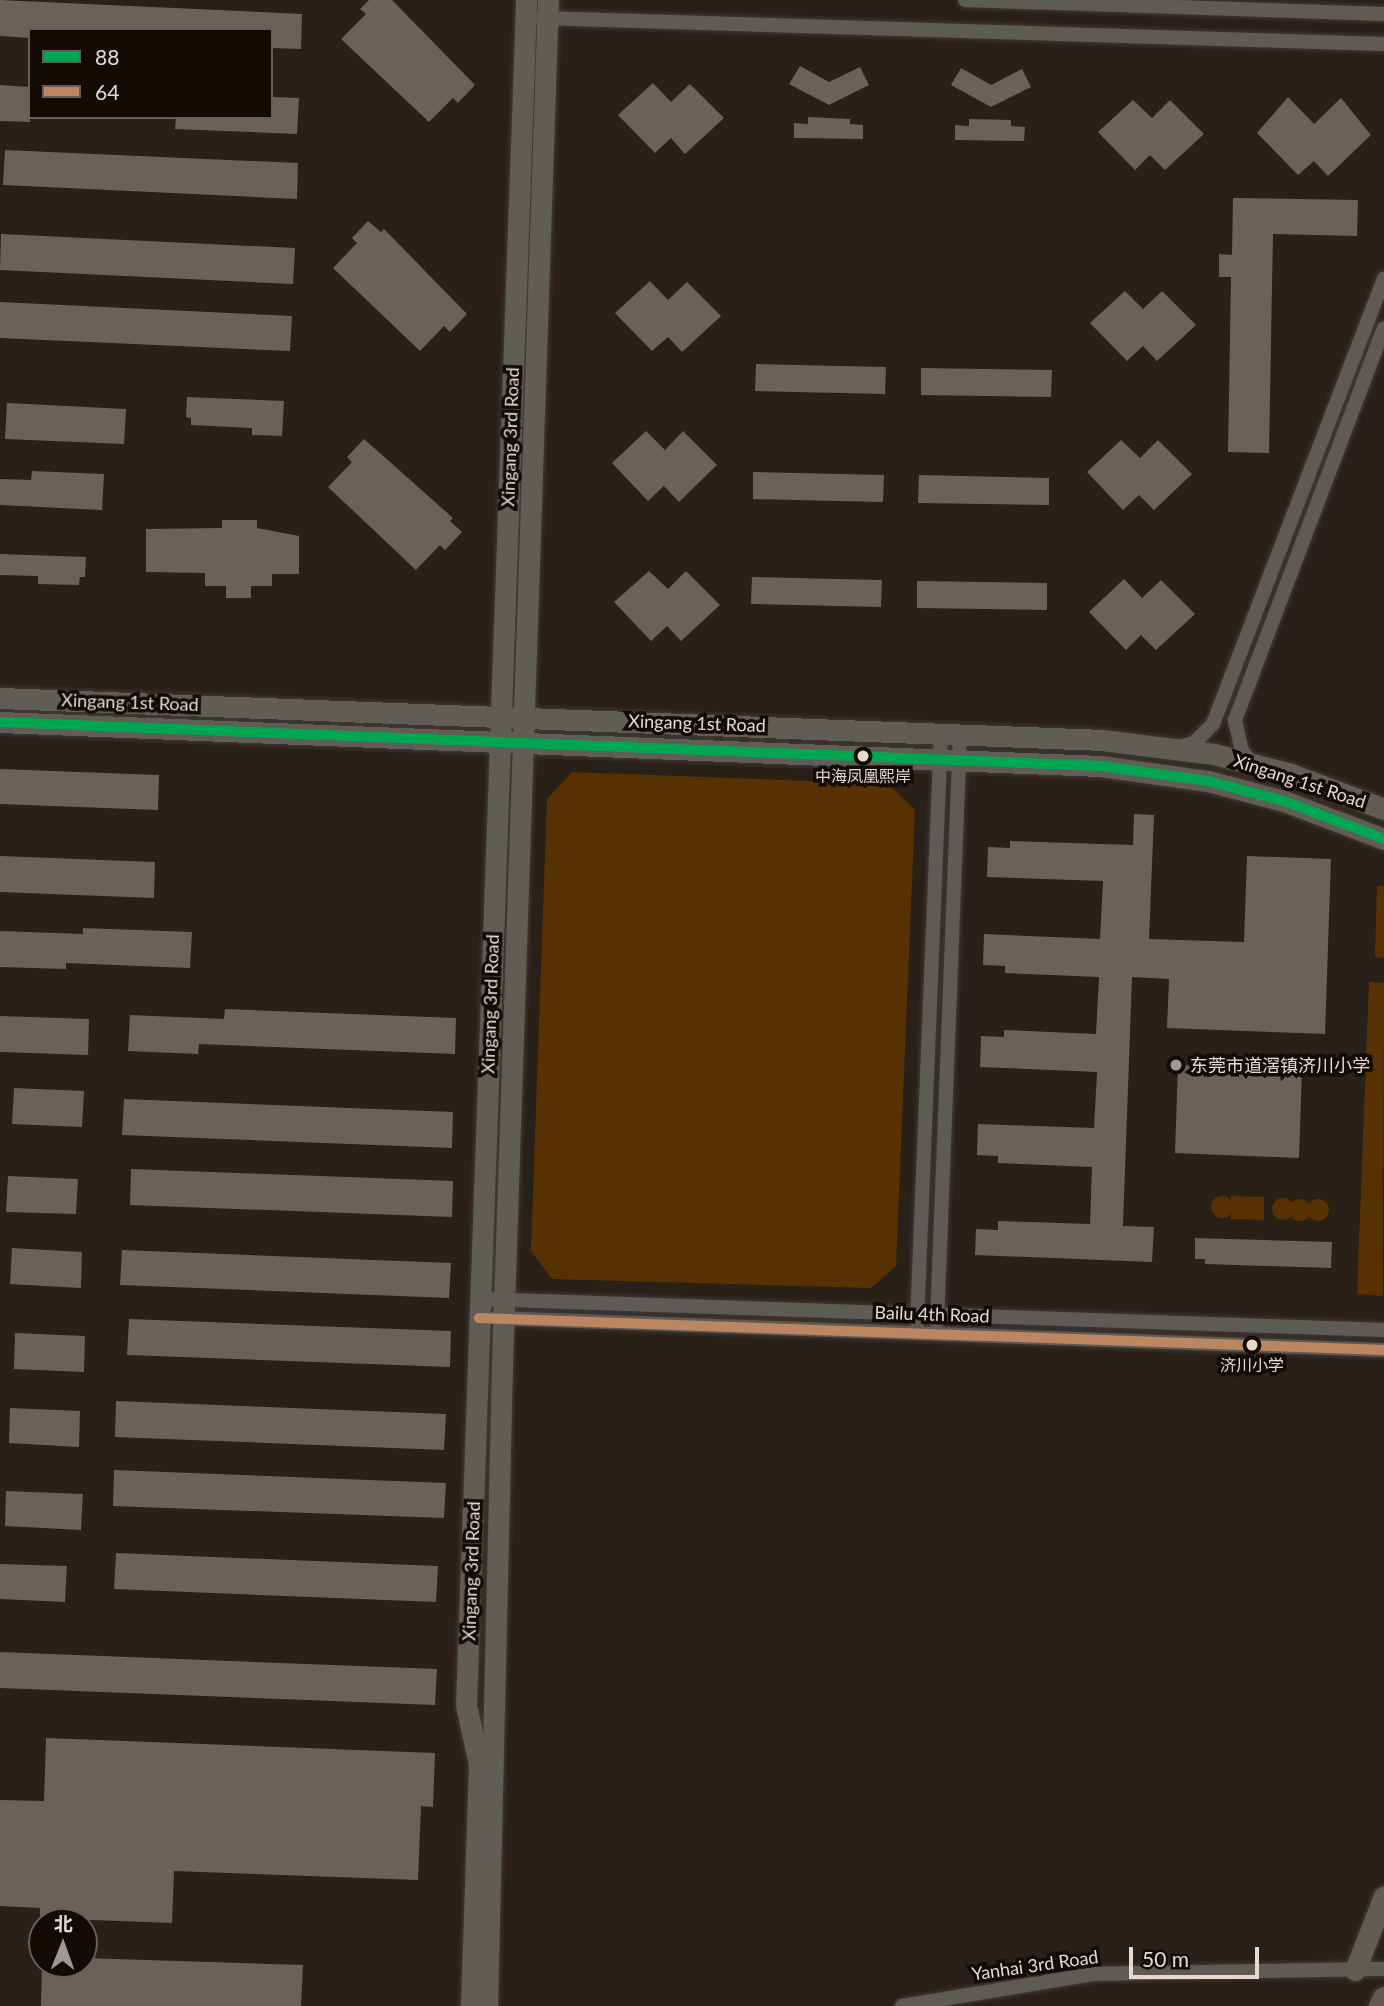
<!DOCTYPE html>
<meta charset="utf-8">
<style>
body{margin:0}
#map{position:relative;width:1384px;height:2006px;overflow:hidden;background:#292018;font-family:Lato,"Noto Sans SC",sans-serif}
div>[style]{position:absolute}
.green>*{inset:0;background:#583103}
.round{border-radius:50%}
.building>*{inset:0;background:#69615a}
.roads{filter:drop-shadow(0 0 2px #423a33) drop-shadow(0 0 2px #423a33)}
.street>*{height:14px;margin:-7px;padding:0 7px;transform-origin:7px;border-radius:7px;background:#5e5a56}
.secondary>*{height:21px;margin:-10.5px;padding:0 10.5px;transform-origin:10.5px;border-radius:10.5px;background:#605c56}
.primary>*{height:23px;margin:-11.5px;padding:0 11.5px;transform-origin:11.5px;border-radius:11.5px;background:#605954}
.bus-1>*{height:10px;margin:-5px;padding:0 5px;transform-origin:5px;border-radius:5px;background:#00a651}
.bus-2>*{height:10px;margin:-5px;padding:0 5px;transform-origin:5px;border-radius:5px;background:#bb8660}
.dots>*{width:19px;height:19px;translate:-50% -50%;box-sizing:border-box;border:4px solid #120b06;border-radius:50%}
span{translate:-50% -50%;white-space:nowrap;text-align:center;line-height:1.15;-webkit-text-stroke:7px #120b06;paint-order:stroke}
.bus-label{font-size:16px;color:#e5d9d0}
.street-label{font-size:18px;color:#e5d9d0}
.poi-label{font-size:18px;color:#e5d9d0}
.left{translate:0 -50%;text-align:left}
.legend{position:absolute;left:28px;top:28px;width:245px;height:91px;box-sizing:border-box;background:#120b06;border:2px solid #665d57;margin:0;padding:9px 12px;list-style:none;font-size:21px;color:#e5d9d0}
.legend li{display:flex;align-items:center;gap:14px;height:35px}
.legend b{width:35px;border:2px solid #665d57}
.north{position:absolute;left:28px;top:1908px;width:70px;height:70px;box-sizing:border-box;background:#120b06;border:2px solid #665d57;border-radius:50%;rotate:1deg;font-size:19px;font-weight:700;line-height:28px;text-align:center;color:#e5d9d0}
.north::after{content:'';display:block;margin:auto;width:24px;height:32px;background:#a39890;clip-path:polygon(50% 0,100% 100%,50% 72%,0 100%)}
.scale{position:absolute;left:1129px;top:1947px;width:130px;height:32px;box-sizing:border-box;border:4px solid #e5d9d0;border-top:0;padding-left:9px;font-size:21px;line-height:24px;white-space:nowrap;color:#e5d9d0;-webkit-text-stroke:5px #120b06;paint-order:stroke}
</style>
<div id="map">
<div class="green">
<div style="clip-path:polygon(572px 772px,888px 784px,915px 810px,896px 1266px,871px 1288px,552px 1279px,531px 1251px,547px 799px)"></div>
<div style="clip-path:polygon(1377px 886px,1384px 886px,1384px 958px,1375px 957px)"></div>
<div style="clip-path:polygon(1369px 982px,1384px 983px,1383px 1296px,1357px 1294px)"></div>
<div style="clip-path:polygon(1231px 1196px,1264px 1197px,1264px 1220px,1231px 1219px)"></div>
<div class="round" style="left:1211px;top:1196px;width:22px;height:22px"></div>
<div class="round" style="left:1272px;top:1198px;width:22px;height:22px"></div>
<div class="round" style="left:1307px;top:1199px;width:22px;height:22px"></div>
<div class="round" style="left:1289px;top:1199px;width:22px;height:22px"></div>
</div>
<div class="building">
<div style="clip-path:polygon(0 0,302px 14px,301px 49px,271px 48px,271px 30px,30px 30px,30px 38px,0 36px)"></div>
<div style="clip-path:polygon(369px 0,392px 0,475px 85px,458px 103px,453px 98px,429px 122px,341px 39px,366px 14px,360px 9px)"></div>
<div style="clip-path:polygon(800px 66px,829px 82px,860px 67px,869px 85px,829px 105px,789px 84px)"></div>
<div style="clip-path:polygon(961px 68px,991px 85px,1022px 69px,1031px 87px,991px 107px,951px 85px)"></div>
<div style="clip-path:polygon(653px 83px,671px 102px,690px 84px,724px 118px,685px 154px,671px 138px,655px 153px,618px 115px)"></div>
<div style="clip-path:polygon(0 85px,30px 87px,30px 122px,0 121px)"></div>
<div style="clip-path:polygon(271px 97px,299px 98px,297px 134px,175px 129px,176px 117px,271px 117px)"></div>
<div style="clip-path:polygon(1288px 97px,1314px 124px,1341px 98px,1371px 135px,1328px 176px,1314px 161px,1298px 175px,1257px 133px)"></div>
<div style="clip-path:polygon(1133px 100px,1152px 118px,1170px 100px,1204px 134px,1165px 170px,1150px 155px,1135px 170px,1098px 132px)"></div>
<div style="clip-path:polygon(808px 117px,850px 119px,850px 124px,863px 125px,863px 139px,794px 138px,794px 123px,808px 124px)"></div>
<div style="clip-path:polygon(969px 119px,1011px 120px,1011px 126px,1025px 127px,1024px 141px,955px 140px,955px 125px,969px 126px)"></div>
<div style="clip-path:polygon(5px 150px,298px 163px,297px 199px,3px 185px)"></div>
<div style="clip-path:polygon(1233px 198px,1358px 200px,1357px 236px,1273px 234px,1269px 453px,1228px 452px,1231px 277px,1219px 277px,1219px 254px,1232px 255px)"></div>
<div style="clip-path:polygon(368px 221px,381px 232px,384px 229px,467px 314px,450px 332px,444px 326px,420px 351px,333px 268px,357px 243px,352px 238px)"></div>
<div style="clip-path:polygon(1px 234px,295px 248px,293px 284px,0 270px)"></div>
<div style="clip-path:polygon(650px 281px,668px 300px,687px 282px,721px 316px,682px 352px,668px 337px,652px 351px,615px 313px)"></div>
<div style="clip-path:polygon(1125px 291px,1143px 309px,1162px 291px,1196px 325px,1157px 361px,1143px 346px,1127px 361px,1090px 323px)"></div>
<div style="clip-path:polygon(0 302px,292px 316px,290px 351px,0 338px)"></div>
<div style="clip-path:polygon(756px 364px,886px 367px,885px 394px,755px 391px)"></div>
<div style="clip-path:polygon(921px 368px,1052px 370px,1051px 397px,921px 395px)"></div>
<div style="clip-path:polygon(187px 397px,284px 401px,282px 436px,252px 435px,252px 428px,191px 425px,191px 418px,186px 417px)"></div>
<div style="clip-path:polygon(7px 403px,126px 409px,124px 444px,5px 439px)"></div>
<div style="clip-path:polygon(646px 431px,665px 450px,683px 431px,717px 465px,679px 502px,664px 486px,648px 501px,612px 463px)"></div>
<div style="clip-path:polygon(364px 439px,453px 518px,450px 521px,462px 532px,445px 550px,440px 545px,416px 570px,328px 487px,352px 462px,347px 457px)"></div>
<div style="clip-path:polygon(1121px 440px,1140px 458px,1158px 440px,1192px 474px,1154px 510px,1139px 495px,1123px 510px,1087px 472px)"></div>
<div style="clip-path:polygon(32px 471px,104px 474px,102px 510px,0 505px,0 479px,31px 480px)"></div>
<div style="clip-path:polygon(753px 472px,884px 475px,883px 502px,753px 499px)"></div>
<div style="clip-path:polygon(919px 475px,1049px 478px,1049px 505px,918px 503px)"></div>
<div style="clip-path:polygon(222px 520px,257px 520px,257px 528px,299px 536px,299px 574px,272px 574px,272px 586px,251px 586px,251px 598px,226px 598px,226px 586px,205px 586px,205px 573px,146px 572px,146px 529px,222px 528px)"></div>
<div style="clip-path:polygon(0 554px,86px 557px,85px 577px,80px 577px,79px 585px,38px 584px,38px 576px,0 575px)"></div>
<div style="clip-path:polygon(649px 571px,668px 589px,686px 571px,720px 605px,681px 641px,667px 626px,651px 641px,614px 602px)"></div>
<div style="clip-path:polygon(752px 577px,882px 580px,881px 607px,751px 604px)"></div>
<div style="clip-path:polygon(1124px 579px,1142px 598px,1161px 580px,1195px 614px,1156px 650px,1141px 635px,1126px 650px,1089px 612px)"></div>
<div style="clip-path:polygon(917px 581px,1047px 583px,1047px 610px,917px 608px)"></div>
<div style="clip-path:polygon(0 769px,159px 775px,158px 810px,0 804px)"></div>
<div style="clip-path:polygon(1134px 814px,1154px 815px,1149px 939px,1244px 942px,1247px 856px,1331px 859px,1325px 1034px,1167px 1028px,1169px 979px,1132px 977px,1123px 1226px,1154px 1227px,1152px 1262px,975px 1255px,976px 1229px,998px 1230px,998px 1221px,1090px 1224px,1092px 1167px,998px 1163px,998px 1156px,977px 1155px,978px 1124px,1094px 1128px,1097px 1072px,980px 1067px,981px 1036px,1004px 1037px,1004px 1030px,1096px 1034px,1099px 977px,1005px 973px,1005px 966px,983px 965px,984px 934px,1100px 939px,1103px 881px,987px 877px,988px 847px,1010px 848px,1010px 841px,1133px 845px)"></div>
<div style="clip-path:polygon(0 856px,155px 862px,154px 898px,0 892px)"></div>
<div style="clip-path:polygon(83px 928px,192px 932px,190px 968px,66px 963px,66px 969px,0 967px,0 931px,83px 934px)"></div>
<div style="clip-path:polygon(225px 1009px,456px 1018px,455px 1054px,199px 1044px,198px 1054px,128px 1051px,130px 1015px,224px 1019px)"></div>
<div style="clip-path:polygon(0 1016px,89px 1019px,88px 1055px,0 1052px)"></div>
<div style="clip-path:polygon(1178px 1065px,1302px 1070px,1299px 1158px,1175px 1153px)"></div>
<div style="clip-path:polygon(14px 1088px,84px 1091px,82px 1127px,12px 1124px)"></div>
<div style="clip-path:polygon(124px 1099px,453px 1112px,452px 1148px,122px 1135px)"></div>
<div style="clip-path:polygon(131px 1169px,453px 1181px,452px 1217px,130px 1205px)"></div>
<div style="clip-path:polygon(8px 1176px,78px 1179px,76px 1214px,6px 1212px)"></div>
<div style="clip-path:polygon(1195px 1238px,1332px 1242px,1331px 1268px,1205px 1264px,1205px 1259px,1195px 1259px)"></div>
<div style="clip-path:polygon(12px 1248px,82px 1252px,81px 1288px,10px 1284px)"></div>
<div style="clip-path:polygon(122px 1250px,451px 1263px,449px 1298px,120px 1285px)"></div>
<div style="clip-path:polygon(129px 1319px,451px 1331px,450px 1367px,127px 1355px)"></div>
<div style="clip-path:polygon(15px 1333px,85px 1336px,84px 1372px,14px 1369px)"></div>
<div style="clip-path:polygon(116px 1401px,446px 1414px,444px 1450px,115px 1437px)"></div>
<div style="clip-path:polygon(10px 1408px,80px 1411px,79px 1447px,9px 1443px)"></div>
<div style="clip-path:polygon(114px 1470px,446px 1483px,444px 1518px,113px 1506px)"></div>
<div style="clip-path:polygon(6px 1491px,83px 1494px,81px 1530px,5px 1526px)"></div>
<div style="clip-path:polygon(116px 1553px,438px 1566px,436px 1602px,114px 1589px)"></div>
<div style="clip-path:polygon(0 1564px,67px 1566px,65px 1602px,0 1599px)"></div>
<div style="clip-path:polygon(0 1652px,437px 1669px,435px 1705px,0 1688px)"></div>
<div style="clip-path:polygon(46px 1738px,435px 1753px,433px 1807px,421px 1806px,418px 1880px,174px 1871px,172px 1923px,40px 1918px,40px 1908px,0 1906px,0 1800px,44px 1801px)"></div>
<div style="clip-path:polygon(84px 1958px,303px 1965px,301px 2006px,41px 2006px,42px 1964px,84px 1964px)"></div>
</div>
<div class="roads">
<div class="street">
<div style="left:965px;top:0;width:419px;rotate:1.9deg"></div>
<div style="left:541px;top:18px;width:843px;rotate:1.77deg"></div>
<div style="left:1179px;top:747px;width:16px;rotate:-15deg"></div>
<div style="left:1194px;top:743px;width:27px;rotate:-45deg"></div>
<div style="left:1213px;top:724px;width:477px;rotate:-69deg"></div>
<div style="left:1252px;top:763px;width:16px;rotate:-130deg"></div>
<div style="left:1242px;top:751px;width:32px;rotate:-103deg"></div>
<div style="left:1235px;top:720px;width:419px;rotate:-69.2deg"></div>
<div style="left:480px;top:1299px;width:905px;rotate:1.96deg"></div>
<div style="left:495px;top:1318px;width:890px;rotate:2.06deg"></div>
<div style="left:917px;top:1322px;width:590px;rotate:-87.67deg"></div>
<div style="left:937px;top:1322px;width:589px;rotate:-87.76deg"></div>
<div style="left:902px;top:2006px;width:194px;rotate:-9.5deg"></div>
<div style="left:1093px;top:1974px;width:291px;rotate:-1deg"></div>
</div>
<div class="secondary">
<div style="left:0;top:698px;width:1103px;rotate:2.18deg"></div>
<div style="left:1102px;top:740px;width:113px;rotate:7.1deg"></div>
<div style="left:1214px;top:754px;width:80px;rotate:14.6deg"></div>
<div style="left:1291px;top:774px;width:99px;rotate:20.6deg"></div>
<div style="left:0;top:722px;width:1102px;rotate:2.29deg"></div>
<div style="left:1101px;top:766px;width:108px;rotate:8deg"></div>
<div style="left:1208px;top:781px;width:79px;rotate:14.7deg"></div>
<div style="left:1284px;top:801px;width:107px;rotate:20.8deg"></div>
<div style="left:1355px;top:1970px;width:79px;rotate:-68.6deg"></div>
<div style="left:471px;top:2006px;width:242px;rotate:-88.1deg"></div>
<div style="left:479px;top:1764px;width:60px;rotate:-102.4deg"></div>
<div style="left:466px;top:1705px;width:1706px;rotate:-87.98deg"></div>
<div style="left:487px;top:2006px;width:643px;rotate:-88.66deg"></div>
<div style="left:502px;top:1363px;width:1364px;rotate:-88.07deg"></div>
</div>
<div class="primary">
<div style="left:1380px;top:2006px;width:9px;rotate:-63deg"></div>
</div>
</div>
<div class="bus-1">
<div style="left:0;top:722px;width:1102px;rotate:2.29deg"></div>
<div style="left:1101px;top:766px;width:108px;rotate:8deg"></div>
<div style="left:1208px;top:781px;width:79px;rotate:14.7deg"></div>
<div style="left:1284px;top:801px;width:107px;rotate:20.8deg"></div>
</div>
<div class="bus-2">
<div style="left:479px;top:1318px;width:906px;rotate:2.03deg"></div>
</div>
<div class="dots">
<div style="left:863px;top:756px;background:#e5d9d0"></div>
<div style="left:1176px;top:1065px;background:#a39890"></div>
<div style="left:1252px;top:1345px;background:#e5d9d0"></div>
</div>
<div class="bus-label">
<span style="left:863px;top:776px">中海凤凰熙岸</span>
<span style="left:1252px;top:1365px">济川小学</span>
</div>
<div class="street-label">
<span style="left:510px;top:437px;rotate:-88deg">Xingang 3rd Road</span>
<span style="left:130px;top:702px;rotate:2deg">Xingang 1st Road</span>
<span style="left:697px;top:723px;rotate:2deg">Xingang 1st Road</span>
<span style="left:1300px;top:781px;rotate:18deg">Xingang 1st Road</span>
<span style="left:490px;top:1004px;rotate:-88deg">Xingang 3rd Road</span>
<span style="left:932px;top:1314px;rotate:2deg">Bailu 4th Road</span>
<span style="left:471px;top:1571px;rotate:-88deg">Xingang 3rd Road</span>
<span style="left:1035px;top:1965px;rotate:-8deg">Yanhai 3rd Road</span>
</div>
<div class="poi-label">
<span class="left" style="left:1190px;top:1065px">东莞市道滘镇济川小学</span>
</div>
<ul class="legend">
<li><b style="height:9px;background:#00a651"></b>88</li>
<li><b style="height:9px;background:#bb8660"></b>64</li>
</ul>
<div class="north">北</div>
<div class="scale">50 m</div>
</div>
